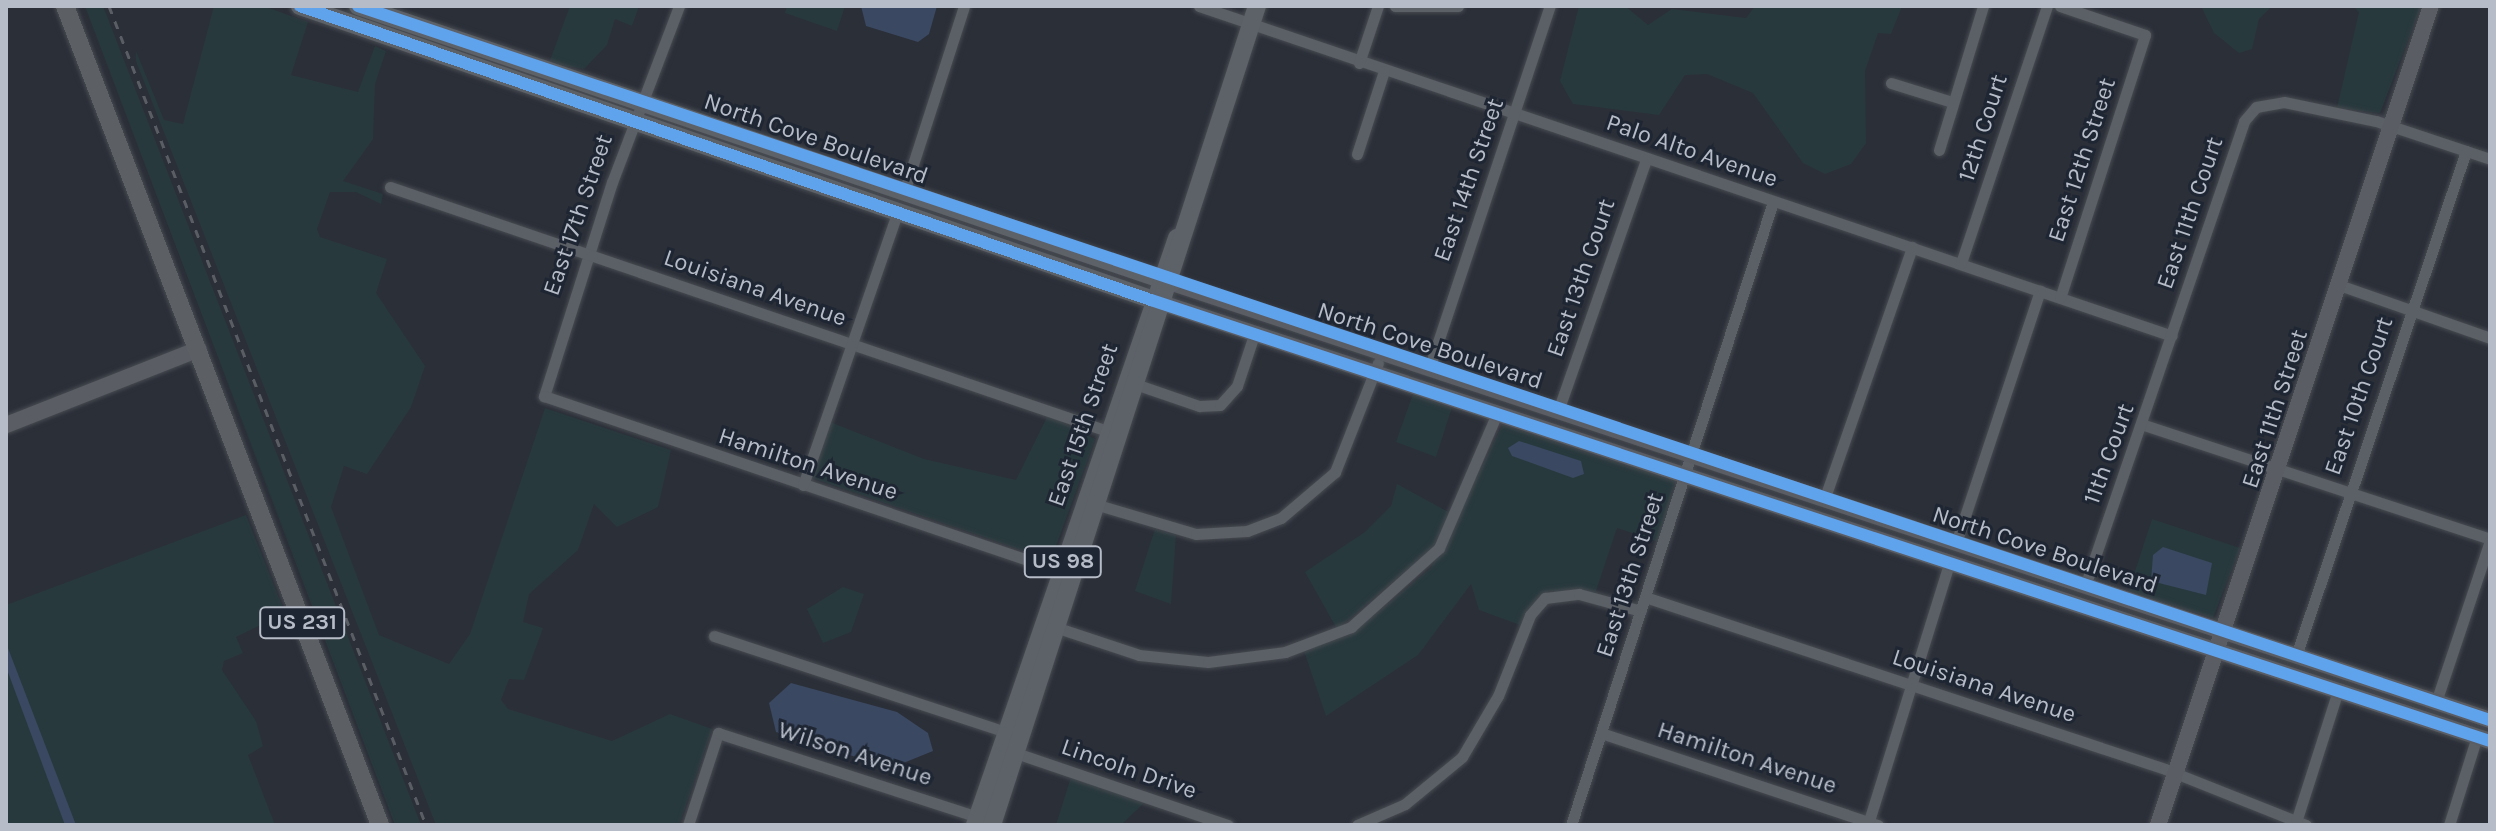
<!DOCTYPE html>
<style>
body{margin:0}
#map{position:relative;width:2496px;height:831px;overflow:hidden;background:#2b2f38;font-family:Karla,sans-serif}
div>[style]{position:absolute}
.green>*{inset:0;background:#28393d}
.water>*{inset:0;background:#3a4861}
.roads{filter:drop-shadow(0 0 2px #474b51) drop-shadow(0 0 2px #474b51)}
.minor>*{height:11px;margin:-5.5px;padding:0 5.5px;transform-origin:5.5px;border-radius:5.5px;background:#5b5f66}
.secondary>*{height:16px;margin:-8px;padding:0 8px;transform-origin:8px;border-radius:8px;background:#5a5d64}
.primary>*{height:18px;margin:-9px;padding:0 9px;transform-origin:9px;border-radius:9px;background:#5d6168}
.trunk>*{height:18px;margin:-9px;padding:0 9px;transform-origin:9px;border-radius:9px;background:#5c5f64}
.rail>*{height:3px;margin-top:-1.5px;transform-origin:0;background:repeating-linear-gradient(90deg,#5a5d64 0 8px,transparent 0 16px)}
.cycleway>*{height:12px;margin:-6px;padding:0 6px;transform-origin:6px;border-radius:6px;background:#60a3ed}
span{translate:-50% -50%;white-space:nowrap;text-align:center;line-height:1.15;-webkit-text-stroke:6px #1f2633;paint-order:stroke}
.shield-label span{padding:2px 6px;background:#1f2633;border:2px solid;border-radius:6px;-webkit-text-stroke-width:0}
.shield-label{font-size:22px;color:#b6bcc8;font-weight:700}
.street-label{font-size:24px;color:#b6bcc8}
.frame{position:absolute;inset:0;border:8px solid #b6bcc8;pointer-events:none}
</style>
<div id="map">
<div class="green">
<div style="clip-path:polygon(85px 6px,103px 6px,421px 825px,395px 825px)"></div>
<div style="clip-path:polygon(214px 6px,263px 6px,308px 22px,291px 75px,358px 92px,375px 46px,386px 51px,375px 84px,373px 139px,343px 181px,383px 194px,381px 204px,356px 192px,330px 192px,317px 229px,320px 237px,387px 259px,376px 293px,425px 366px,411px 407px,367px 474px,344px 466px,331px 507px,379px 635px,449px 664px,470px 634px,545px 408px,671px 450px,658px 507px,617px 527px,594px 504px,578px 550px,529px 594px,523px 622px,543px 628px,524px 680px,509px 679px,501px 700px,508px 709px,612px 741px,670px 714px,712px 729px,679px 825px,436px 825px,136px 61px,136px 51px,164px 120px,183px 124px)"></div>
<div style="clip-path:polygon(570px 6px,639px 6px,632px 26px,615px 19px,607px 45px,584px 69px,549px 63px)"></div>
<div style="clip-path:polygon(787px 6px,845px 6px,837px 31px,785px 13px)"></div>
<div style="clip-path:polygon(1579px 6px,1625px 6px,1648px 25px,1672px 9px,1746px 18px,1755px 6px,1902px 6px,1891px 34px,1878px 33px,1865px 71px,1866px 143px,1851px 164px,1825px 174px,1803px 163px,1753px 93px,1707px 74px,1685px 75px,1659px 115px,1573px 104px,1560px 81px)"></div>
<div style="clip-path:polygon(2201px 6px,2272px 6px,2259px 19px,2252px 49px,2239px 53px,2214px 33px)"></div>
<div style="clip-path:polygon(2353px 6px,2421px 6px,2380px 113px,2337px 108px,2359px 12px)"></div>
<div style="clip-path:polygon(1414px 391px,1453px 404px,1436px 457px,1396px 442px)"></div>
<div style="clip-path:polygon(1048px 415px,1095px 439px,1051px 560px,812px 478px,830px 422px,924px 459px,1016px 480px)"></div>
<div style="clip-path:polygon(1503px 424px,1675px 480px,1659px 542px,1617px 528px,1595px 594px,1549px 591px,1520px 625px,1479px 610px,1471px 584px,1418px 655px,1326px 716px,1304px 651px,1355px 631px,1431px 568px)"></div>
<div style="clip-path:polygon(1397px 484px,1452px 514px,1431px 550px,1337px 629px,1305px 572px,1365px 532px,1391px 506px)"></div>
<div style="clip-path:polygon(246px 515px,285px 613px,236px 637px,243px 653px,224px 661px,222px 670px,256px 721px,263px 746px,248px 755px,275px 825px,6px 825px,6px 605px)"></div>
<div style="clip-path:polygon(2152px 519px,2240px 548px,2213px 618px,2128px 593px)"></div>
<div style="clip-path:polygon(1155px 529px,1176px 535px,1171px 604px,1135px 591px)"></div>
<div style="clip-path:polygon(843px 587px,864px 594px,851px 632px,823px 643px,807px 609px)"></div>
<div style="clip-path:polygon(1071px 777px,1144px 803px,1121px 825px,1056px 825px)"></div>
</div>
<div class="water">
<div style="clip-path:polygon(861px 6px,937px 6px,929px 34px,918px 42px,866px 26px)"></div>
<div style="clip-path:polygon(1519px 441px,1581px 461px,1584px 474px,1573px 478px,1512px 456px,1508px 448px)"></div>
<div style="clip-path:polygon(2163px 547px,2212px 563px,2206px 595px,2151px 581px,2153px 555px)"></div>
<div style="clip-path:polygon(6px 643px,76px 825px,65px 825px,6px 667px)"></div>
<div style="clip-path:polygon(791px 683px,897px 712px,928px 733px,933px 751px,891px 768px,776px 732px,769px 703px)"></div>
</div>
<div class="roads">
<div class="minor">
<div style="left:679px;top:6px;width:188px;rotate:110.8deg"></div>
<div style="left:612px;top:182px;width:225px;rotate:107.6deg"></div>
<div style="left:544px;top:396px;width:545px;rotate:18.73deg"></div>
<div style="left:1199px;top:6px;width:1027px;rotate:18.73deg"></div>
<div style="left:1395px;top:6px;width:63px"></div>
<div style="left:2060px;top:6px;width:90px;rotate:18.8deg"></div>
<div style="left:2145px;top:35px;width:276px;rotate:107.9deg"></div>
<div style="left:1359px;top:63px;width:60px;rotate:-71.6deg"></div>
<div style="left:1891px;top:83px;width:64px;rotate:17.3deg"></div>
<div style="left:1939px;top:150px;width:151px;rotate:-73deg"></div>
<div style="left:1357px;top:154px;width:87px;rotate:-72deg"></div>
<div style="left:390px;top:187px;width:757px;rotate:18.79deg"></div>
<div style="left:904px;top:192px;width:195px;rotate:-72.1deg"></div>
<div style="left:1961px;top:263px;width:271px;rotate:-71.5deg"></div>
<div style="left:2339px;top:285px;width:160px;rotate:19.3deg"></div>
<div style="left:1429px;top:369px;width:383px;rotate:-71.6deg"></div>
<div style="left:1138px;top:385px;width:65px;rotate:19deg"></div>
<div style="left:1199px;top:406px;width:21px;rotate:-3deg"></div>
<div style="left:1220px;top:405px;width:25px;rotate:-48deg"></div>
<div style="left:1237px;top:386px;width:57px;rotate:-71.6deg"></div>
<div style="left:1558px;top:411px;width:266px;rotate:-70.7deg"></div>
<div style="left:2144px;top:425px;width:364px;rotate:18.2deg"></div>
<div style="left:803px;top:485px;width:288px;rotate:-70.9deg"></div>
<div style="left:1824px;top:500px;width:268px;rotate:-70.8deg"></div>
<div style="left:1098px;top:505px;width:102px;rotate:16.5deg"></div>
<div style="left:1196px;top:534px;width:51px;rotate:-3.4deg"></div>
<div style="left:1247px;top:531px;width:36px;rotate:-21deg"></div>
<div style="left:1281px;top:518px;width:71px;rotate:-40.4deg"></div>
<div style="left:1335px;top:472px;width:117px;rotate:-68.5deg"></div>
<div style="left:1956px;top:543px;width:266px;rotate:-71.6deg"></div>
<div style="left:2085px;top:586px;width:491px;rotate:-71.1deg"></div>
<div style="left:2244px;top:121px;width:18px;rotate:-49deg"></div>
<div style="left:2256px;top:107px;width:28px;rotate:-10deg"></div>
<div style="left:2284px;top:102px;width:94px;rotate:11.7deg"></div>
<div style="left:2376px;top:121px;width:120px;rotate:18.4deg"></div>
<div style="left:1645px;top:597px;width:548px;rotate:18.3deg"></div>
<div style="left:2165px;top:769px;width:152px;rotate:21.7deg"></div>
<div style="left:1058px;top:628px;width:85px;rotate:18.4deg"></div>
<div style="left:1139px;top:655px;width:69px;rotate:5.8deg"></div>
<div style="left:1208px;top:662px;width:78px;rotate:-7.4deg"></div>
<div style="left:1285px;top:652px;width:71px;rotate:-20.7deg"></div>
<div style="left:1351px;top:627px;width:118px;rotate:-41.9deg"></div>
<div style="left:1439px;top:548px;width:149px;rotate:-66.7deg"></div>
<div style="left:714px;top:636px;width:307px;rotate:18.2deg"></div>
<div style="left:2296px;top:656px;width:533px;rotate:-71.4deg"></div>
<div style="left:2436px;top:702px;width:170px;rotate:-71.5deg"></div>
<div style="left:1601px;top:733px;width:292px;rotate:18.4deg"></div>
<div style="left:1016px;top:753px;width:224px;rotate:18.8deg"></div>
<div style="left:2296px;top:822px;width:139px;rotate:-72.3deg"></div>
<div style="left:1868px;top:824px;width:275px;rotate:-72.7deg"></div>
<div style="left:688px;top:825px;width:97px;rotate:-71.9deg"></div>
<div style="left:718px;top:733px;width:273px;rotate:17.9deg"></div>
<div style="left:1357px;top:825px;width:52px;rotate:-23.6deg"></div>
<div style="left:1405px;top:804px;width:74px;rotate:-39.5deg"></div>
<div style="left:1462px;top:757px;width:71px;rotate:-59.5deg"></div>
<div style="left:1498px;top:696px;width:87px;rotate:-68.4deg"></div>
<div style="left:1530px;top:615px;width:23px;rotate:-49deg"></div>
<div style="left:1545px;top:598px;width:34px;rotate:-7deg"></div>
<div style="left:1579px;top:594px;width:64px;rotate:15.3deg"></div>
<div style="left:1571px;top:825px;width:655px;rotate:-72.04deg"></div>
<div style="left:2449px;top:825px;width:93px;rotate:-72.5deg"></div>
</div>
<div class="secondary">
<div style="left:1172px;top:283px;width:1389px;rotate:18.34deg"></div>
<div style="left:1165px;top:304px;width:1395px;rotate:18.25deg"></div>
<div style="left:6px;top:425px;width:207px;rotate:-21.5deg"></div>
<div style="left:2158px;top:825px;width:863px;rotate:-71.57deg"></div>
</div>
<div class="primary">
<div style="left:300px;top:6px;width:915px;rotate:19.01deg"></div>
<div style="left:358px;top:6px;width:860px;rotate:18.79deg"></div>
<div style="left:975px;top:825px;width:621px;rotate:-71.01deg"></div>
<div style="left:992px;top:825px;width:861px;rotate:-72.07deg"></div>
</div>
<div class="trunk">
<div style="left:65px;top:6px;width:877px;rotate:68.96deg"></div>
</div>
</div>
<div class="rail">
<div style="left:109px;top:6px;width:878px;rotate:68.84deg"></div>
</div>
<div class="cycleway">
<div style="left:300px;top:6px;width:900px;rotate:19.06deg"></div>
<div style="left:1151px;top:300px;width:1410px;rotate:18.23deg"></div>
<div style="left:358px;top:6px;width:2248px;rotate:18.52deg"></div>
</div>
<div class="shield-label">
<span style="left:1063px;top:562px">US 98</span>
<span style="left:302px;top:623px">US 231</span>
</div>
<div class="street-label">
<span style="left:1983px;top:128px;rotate:-72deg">12th Court</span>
<span style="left:816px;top:139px;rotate:19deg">North Cove Boulevard</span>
<span style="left:1692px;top:151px;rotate:19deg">Palo Alto Avenue</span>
<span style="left:2082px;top:160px;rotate:-72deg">East 12th Street</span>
<span style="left:1469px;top:180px;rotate:-71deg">East 14th Street</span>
<span style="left:2190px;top:213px;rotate:-71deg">East 11th Court</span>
<span style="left:578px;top:215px;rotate:-71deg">East 17th Street</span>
<span style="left:1581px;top:278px;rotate:-71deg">East 13th Court</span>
<span style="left:755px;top:288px;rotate:19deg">Louisiana Avenue</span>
<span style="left:1430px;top:346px;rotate:18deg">North Cove Boulevard</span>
<span style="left:2359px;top:396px;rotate:-71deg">East 10th Court</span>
<span style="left:2275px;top:409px;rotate:-72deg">East 11th Street</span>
<span style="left:1083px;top:425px;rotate:-71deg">East 15th Street</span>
<span style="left:2109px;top:454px;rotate:-70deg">11th Court</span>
<span style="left:808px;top:464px;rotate:18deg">Hamilton Avenue</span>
<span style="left:2045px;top:550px;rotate:18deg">North Cove Boulevard</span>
<span style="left:1630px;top:575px;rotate:-72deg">East 13th Street</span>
<span style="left:1984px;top:686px;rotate:18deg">Louisiana Avenue</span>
<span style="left:855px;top:754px;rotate:18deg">Wilson Avenue</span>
<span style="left:1747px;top:758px;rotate:18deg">Hamilton Avenue</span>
<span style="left:1129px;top:769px;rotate:19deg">Lincoln Drive</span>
</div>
<div class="frame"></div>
</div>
